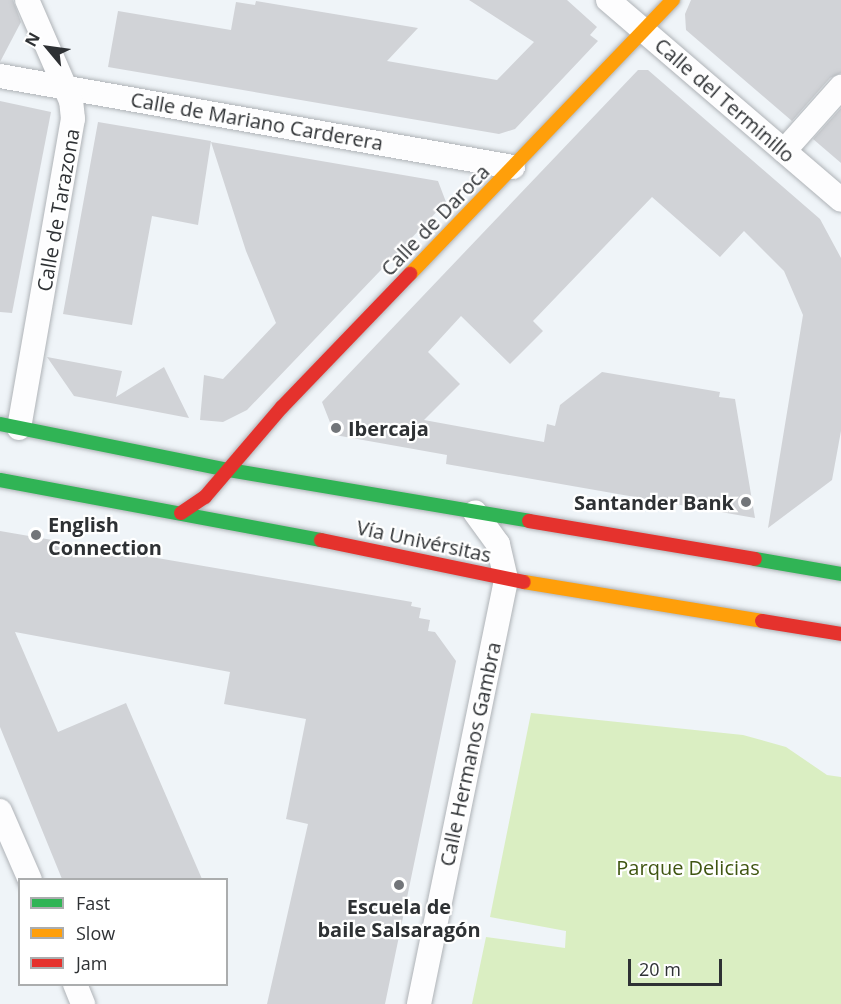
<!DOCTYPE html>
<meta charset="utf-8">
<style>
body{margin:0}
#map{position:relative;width:841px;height:1004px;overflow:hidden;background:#eff4f8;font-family:"Open Sans",sans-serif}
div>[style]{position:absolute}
.green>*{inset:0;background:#daeec2}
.building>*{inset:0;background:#d1d3d7}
.roads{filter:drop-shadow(0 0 2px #afb3b7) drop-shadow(0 0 2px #afb3b7)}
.street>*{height:24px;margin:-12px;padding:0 12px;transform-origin:12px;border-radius:12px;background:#fdfdfe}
.fast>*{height:14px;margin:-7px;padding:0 7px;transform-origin:7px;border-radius:7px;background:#30b455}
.slow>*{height:14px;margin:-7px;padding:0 7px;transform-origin:7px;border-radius:7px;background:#ff9f0a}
.jam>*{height:14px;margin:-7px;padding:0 7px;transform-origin:7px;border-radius:7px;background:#e5322d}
.dots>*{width:16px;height:16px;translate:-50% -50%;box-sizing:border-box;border:3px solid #fff;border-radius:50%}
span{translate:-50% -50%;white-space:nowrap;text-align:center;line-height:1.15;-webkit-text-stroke:4.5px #fff;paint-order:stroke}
.street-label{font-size:20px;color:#2e3134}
.poi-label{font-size:20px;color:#2e3134;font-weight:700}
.left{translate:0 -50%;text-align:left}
.right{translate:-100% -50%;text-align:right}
.park-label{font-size:20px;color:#3f5511}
.legend{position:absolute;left:18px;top:878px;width:210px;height:108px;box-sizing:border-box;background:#fff;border:2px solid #abadae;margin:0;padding:8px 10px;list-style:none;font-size:18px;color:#2e3134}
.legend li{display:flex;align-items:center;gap:12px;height:30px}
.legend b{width:30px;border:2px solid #abadae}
.north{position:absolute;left:18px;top:18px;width:60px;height:60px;-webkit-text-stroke:4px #fff;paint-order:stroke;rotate:299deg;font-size:16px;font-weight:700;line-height:24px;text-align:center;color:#2e3134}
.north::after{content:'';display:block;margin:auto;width:21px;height:27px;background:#2e3134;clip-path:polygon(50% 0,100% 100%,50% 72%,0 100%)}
.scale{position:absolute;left:628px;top:959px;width:94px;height:27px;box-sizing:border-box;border:3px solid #2e3134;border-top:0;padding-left:8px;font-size:18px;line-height:21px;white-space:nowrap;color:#2e3134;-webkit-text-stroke:4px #fff;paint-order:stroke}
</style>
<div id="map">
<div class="green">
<div style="clip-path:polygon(531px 713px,743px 735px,786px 747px,827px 775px,841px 777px,841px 1004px,472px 1004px,486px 937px,565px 948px,566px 931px,490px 917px)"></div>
</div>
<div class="building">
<div style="clip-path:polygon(0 0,13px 0,21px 22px,0 62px)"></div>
<div style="clip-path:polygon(469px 0,567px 0,597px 27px,590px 35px,598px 41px,515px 129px,499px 134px,108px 67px,118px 11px,231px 30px,236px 2px,255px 5px,256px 1px,418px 28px,387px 61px,497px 80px,534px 42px)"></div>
<div style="clip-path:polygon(691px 0,841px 0,841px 73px,830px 78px,792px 121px,686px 30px,685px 14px)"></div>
<div style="clip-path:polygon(638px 70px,648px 70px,820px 219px,841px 258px,841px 431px,832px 480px,768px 528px,803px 315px,784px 271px,744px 231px,720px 257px,652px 197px,533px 321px,543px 331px,510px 364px,461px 316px,428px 352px,460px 384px,424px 420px,544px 442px,547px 424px,555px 426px,560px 405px,602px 372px,720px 392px,719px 397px,735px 399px,755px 518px,446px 464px,447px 455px,335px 435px,322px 402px)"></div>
<div style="clip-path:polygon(0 101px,51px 112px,12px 313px,0 312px)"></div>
<div style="clip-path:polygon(841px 108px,841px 163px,813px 139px)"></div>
<div style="clip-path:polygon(98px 122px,211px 141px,198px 225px,152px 216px,132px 325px,63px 314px)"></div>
<div style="clip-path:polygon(211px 142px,438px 181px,446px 202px,247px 410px,223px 422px,200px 420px,204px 375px,223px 379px,276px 323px,246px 251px)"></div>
<div style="clip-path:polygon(47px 357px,122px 371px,116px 397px,164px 367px,189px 418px,74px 396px)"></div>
<div style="clip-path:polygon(0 531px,412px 602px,411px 606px,421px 608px,419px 618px,430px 620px,428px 631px,435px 632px,456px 661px,385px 1004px,267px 1004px,308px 824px,286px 819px,306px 719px,224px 704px,230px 672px,15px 632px,58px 732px,126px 703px,202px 879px,62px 879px,0 727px)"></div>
</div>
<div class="roads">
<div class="street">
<div style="left:608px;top:0;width:307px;rotate:40.6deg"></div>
<div style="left:0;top:76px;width:521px;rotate:10.06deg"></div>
<div style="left:784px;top:151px;width:86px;rotate:-48.3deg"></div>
<div style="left:19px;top:428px;width:314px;rotate:-80.1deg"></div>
<div style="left:73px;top:119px;width:18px;rotate:-96deg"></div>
<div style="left:71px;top:101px;width:110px;rotate:-113.5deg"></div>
<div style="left:0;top:811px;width:75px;rotate:66.5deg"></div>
<div style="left:75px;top:984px;width:22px;rotate:68deg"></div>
<div style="left:419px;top:1004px;width:434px;rotate:-78.4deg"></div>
<div style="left:506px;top:579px;width:36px;rotate:-103deg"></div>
<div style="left:498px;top:544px;width:39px;rotate:-126deg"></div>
</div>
<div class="fast">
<div style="left:0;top:424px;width:234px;rotate:11.4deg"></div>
<div style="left:229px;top:470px;width:304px;rotate:9.6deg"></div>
<div style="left:0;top:480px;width:327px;rotate:10.6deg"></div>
<div style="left:755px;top:559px;width:87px;rotate:9.9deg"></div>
</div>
<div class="slow">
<div style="left:410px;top:274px;width:380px;rotate:-46.2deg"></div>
<div style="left:524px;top:582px;width:241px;rotate:9.3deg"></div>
</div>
<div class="jam">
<div style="left:181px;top:513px;width:29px;rotate:-34deg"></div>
<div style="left:205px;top:497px;width:118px;rotate:-49.5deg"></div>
<div style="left:282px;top:407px;width:185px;rotate:-46.1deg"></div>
<div style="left:529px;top:521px;width:229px;rotate:9.5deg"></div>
<div style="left:321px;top:540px;width:207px;rotate:11.7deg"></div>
<div style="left:762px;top:621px;width:80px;rotate:9.3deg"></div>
</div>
</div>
<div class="dots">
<div style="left:336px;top:428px;background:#727579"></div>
<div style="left:746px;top:502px;background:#727579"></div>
<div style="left:36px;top:535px;background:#727579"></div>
<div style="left:399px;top:885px;background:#727579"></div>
</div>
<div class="street-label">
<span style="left:725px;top:100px;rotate:41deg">Calle del Terminillo</span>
<span style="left:257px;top:121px;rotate:10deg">Calle de Mariano Carderera</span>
<span style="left:58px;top:210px;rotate:-80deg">Calle de Tarazona</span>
<span style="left:435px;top:220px;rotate:-46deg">Calle de Daroca</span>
<span style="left:424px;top:541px;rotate:12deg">Vía Univérsitas</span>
<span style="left:470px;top:754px;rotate:-78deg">Calle Hermanos Gambra</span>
</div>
<div class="poi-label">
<span class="left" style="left:348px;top:428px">Ibercaja</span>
<span class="right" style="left:734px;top:502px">Santander Bank</span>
<span class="left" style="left:48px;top:536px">English<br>Connection</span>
<span style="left:399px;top:918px">Escuela de<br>baile Salsaragón</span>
</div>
<div class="park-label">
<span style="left:688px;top:867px">Parque Delicias</span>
</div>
<ul class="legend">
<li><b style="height:8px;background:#30b455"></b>Fast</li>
<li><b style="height:8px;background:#ff9f0a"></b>Slow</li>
<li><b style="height:8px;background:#e5322d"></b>Jam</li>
</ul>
<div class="north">N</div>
<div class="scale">20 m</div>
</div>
